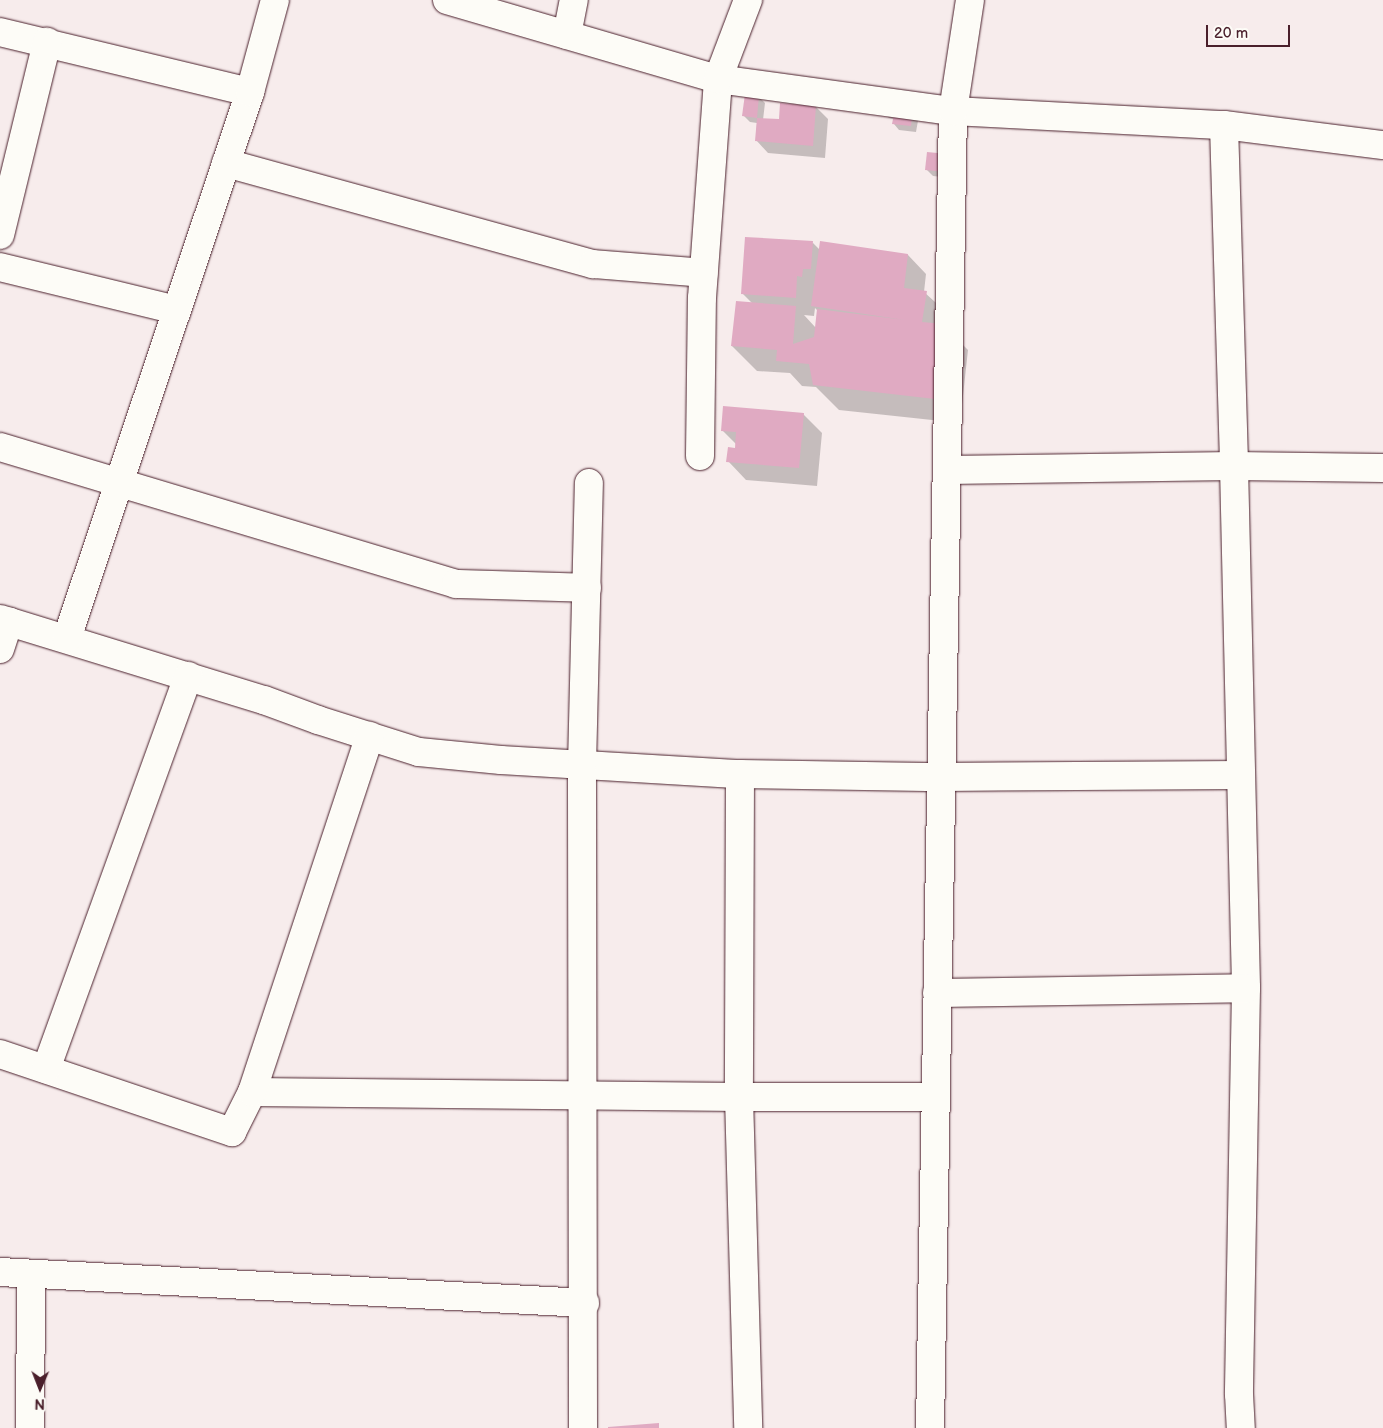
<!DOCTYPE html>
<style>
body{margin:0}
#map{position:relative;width:1383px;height:1428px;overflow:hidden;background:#f7ecec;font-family:"Balsamiq Sans",sans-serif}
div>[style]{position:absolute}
.shadow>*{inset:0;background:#0003}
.building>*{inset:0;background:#e0aac2}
.roads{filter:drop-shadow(0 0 1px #4a1f2b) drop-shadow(0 0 1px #4a1f2b)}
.minor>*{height:28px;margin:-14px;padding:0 14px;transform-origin:14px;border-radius:14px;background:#fdfcf7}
span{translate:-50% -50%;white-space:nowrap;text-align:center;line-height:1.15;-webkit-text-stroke:4px #fdfcf7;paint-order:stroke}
.north{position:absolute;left:15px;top:1363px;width:50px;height:50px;-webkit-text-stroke:4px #fdfcf7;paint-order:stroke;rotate:181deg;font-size:14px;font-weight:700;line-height:20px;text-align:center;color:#4a1f2b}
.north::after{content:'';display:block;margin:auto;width:18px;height:22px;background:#4a1f2b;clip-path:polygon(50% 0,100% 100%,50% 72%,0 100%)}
.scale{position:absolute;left:1206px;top:25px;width:84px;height:22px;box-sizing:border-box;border:2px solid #4a1f2b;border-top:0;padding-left:6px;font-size:15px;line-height:18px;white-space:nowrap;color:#4a1f2b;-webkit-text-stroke:4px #fdfcf7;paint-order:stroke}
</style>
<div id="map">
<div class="shadow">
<div style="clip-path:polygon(759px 97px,765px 103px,763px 120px,780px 121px,816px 107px,828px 119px,825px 158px,768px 153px,756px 140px,757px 123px,750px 122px,744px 116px)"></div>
<div style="clip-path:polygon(883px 112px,919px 115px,916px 132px,899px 130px,894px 124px,894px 119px,889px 118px)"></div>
<div style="clip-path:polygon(928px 154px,952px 178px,933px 176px,927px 170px)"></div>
<div style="clip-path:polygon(evenodd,813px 243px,820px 250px,908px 255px,926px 274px,924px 292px,945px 311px,943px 325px,968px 350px,960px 423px,839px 410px,816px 387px,802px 386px,790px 373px,757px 371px,732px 346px,752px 303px,743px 294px,813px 243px,815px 308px,818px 311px,816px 328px,804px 315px,814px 316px,815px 308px)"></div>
<div style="clip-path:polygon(803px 414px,822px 433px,817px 486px,746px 480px,728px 461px,737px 449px,737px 445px,722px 430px)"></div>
</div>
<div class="building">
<div style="clip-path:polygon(745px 94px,759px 96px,757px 118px,742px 116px)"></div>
<div style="clip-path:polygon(780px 103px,816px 106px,813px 146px,755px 141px,757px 118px,779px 119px)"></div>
<div style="clip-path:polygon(913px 108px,911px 126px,892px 124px,894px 114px)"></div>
<div style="clip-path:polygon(927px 152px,948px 154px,946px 172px,925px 170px)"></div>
<div style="clip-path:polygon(745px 237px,813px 241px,811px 269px,803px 269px,802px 277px,797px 276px,796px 298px,741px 294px)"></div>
<div style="clip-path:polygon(820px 241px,908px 254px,904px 288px,927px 291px,922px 322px,944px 324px,935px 399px,813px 385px,809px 364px,776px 361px,777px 350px,731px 346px,736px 301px,796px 306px,793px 344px,814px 337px,817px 309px,905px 320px,811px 306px)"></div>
<div style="clip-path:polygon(723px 406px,804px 413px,799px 468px,726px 462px,728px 447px,735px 448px,736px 432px,721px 431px)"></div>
<div style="clip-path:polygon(659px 1423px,659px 1428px,608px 1428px,608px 1427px)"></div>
</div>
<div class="roads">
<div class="minor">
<div style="left:447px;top:0;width:282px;rotate:16.3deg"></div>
<div style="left:718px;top:79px;width:237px;rotate:7.8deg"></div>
<div style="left:953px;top:111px;width:271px;rotate:3deg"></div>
<div style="left:1224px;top:125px;width:160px;rotate:7.2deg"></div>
<div style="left:0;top:32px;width:257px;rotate:13.5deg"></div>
<div style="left:567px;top:35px;width:36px;rotate:-79deg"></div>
<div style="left:1224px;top:125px;width:341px;rotate:88.3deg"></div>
<div style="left:1234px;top:466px;width:522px;rotate:88.68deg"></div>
<div style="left:1246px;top:988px;width:406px;rotate:91deg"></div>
<div style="left:1239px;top:1394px;width:34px;rotate:87deg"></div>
<div style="left:226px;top:163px;width:381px;rotate:15.4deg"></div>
<div style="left:593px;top:264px;width:111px;rotate:4.6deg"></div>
<div style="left:0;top:235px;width:199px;rotate:-76.3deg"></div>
<div style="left:0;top:267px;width:182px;rotate:13.7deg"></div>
<div style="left:0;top:447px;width:476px;rotate:16.7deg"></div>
<div style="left:456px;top:584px;width:131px;rotate:1.7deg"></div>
<div style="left:700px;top:456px;width:158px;rotate:-89.3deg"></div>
<div style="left:702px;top:298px;width:220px;rotate:-85.8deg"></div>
<div style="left:718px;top:79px;width:85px;rotate:-69.2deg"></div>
<div style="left:947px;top:470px;width:287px;rotate:-0.8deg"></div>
<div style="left:1234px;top:466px;width:149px;rotate:0.8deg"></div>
<div style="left:0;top:619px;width:276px;rotate:17.1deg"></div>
<div style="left:264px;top:700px;width:58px;rotate:20.3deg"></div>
<div style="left:318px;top:720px;width:106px;rotate:17.6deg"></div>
<div style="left:419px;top:752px;width:82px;rotate:5.6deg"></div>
<div style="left:501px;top:760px;width:239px;rotate:3.4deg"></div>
<div style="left:740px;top:774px;width:202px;rotate:0.9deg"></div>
<div style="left:942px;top:777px;width:299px;rotate:-0.4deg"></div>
<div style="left:67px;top:638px;width:576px;rotate:-71.47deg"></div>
<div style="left:250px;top:92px;width:95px;rotate:-74.8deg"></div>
<div style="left:0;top:649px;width:29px;rotate:-72deg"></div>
<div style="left:740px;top:774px;width:323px;rotate:90.2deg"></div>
<div style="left:739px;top:1097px;width:331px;rotate:88.4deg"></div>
<div style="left:937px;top:993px;width:309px;rotate:-0.9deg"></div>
<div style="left:0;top:1054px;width:245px;rotate:18.6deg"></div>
<div style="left:232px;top:1132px;width:45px;rotate:-63.4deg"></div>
<div style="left:252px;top:1092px;width:487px;rotate:0.6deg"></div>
<div style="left:739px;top:1097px;width:195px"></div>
<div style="left:46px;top:1069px;width:418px;rotate:-70.1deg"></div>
<div style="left:252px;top:1092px;width:375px;rotate:-71.7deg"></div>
<div style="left:0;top:1272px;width:586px;rotate:3.03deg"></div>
<div style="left:30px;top:1428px;width:154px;rotate:-89.6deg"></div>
<div style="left:583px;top:1428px;width:663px;rotate:-90.09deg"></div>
<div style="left:582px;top:765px;width:282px;rotate:-88.6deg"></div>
<div style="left:930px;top:1428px;width:1317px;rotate:-89deg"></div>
<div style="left:953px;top:111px;width:112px;rotate:-81.3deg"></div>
</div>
</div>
<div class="north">N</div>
<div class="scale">20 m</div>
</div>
